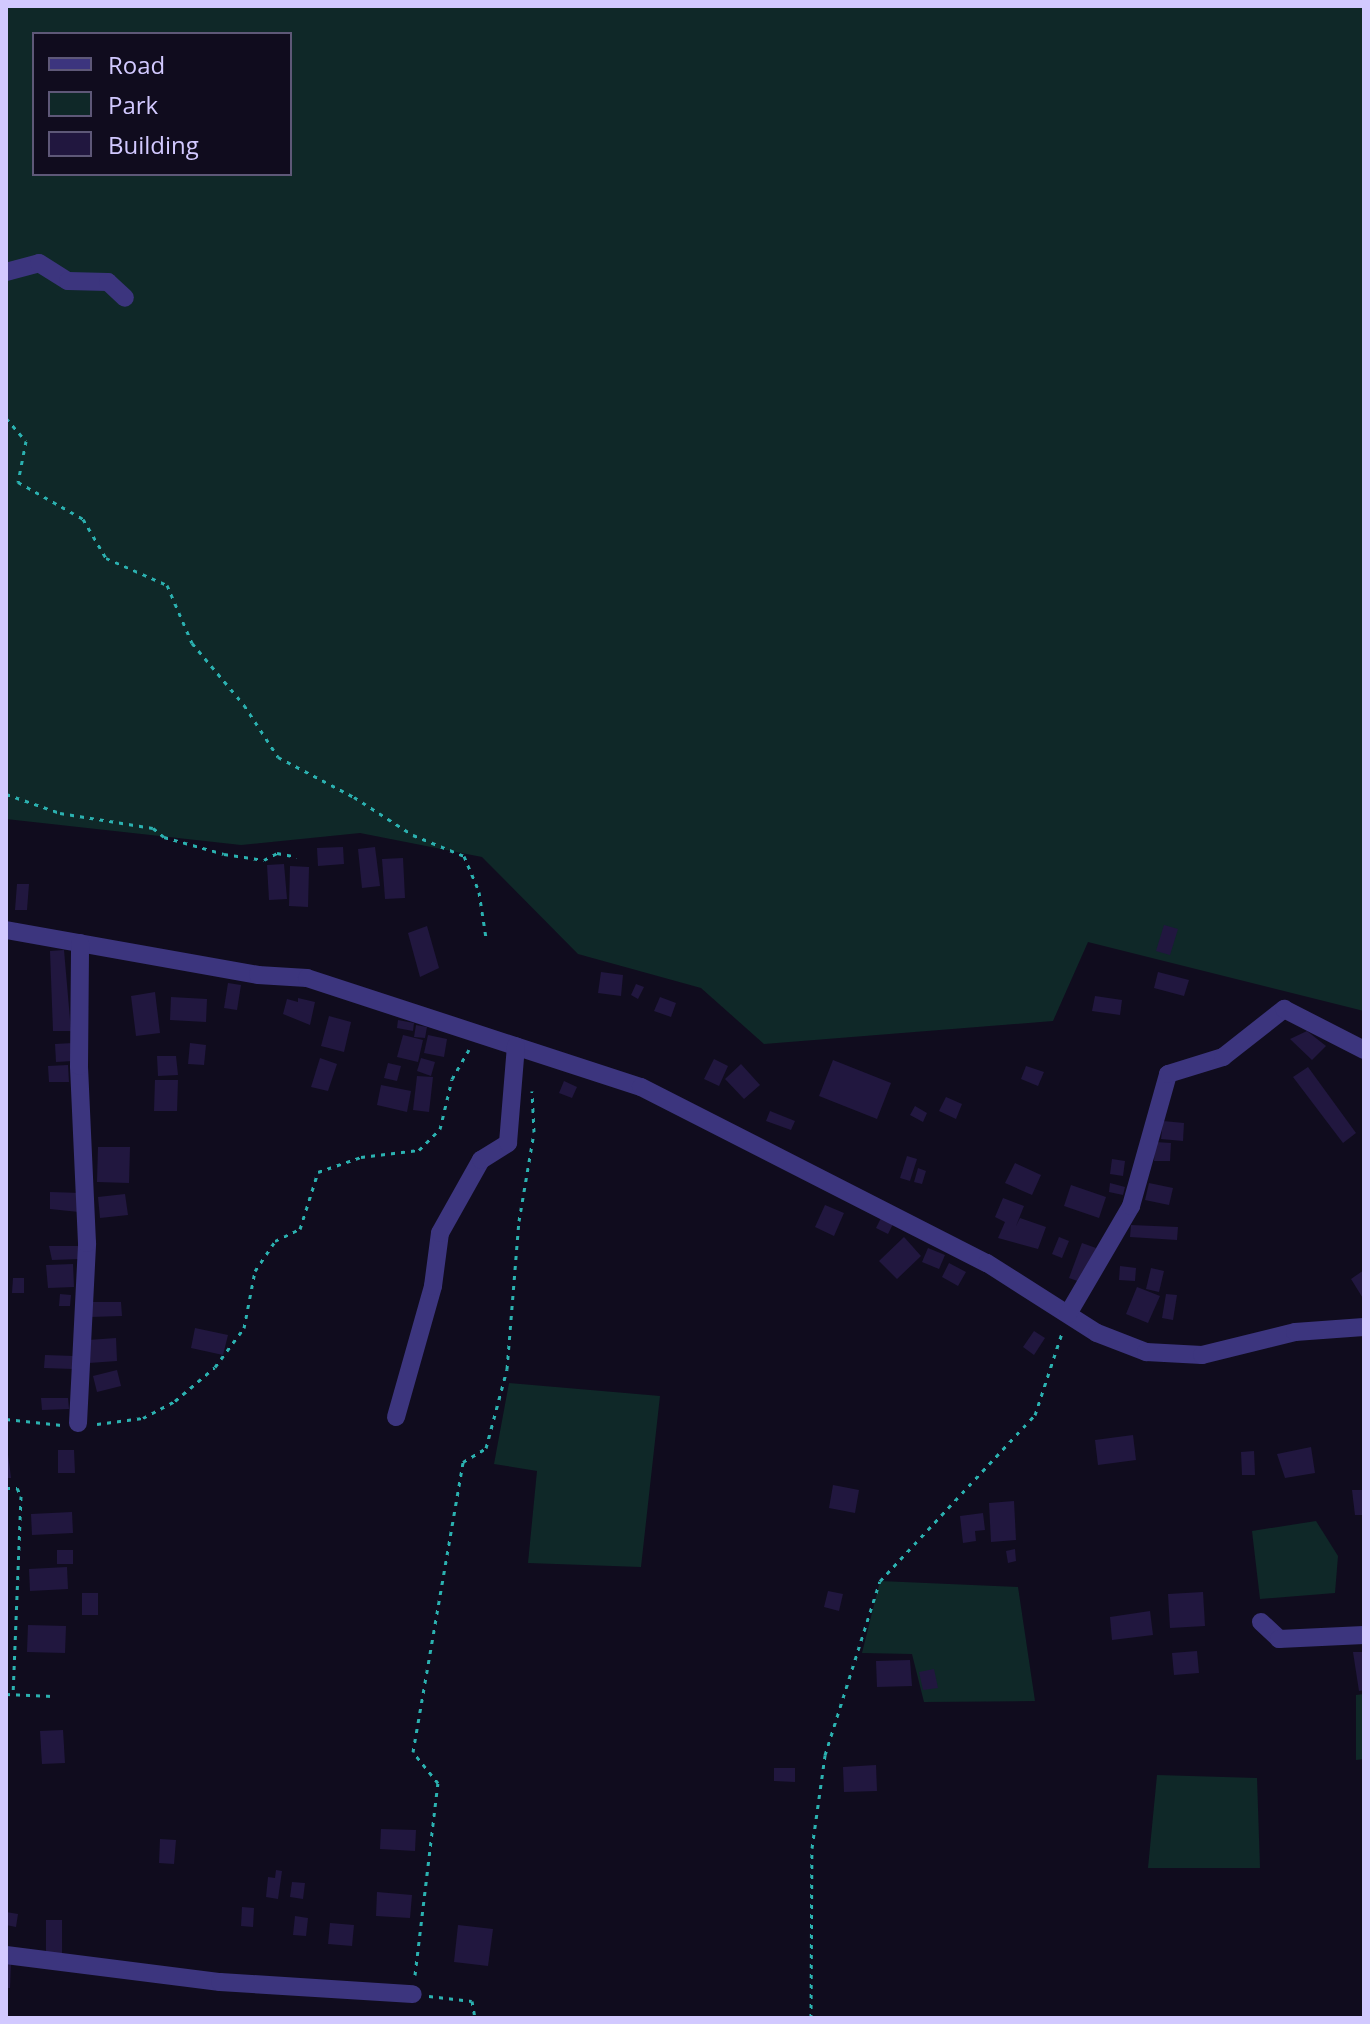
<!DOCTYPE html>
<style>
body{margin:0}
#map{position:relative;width:1370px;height:2024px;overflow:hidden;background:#100c1e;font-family:"Open Sans",sans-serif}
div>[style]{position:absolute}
.green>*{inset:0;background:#0f2828}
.building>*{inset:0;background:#21173f}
.path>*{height:3px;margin-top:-1.5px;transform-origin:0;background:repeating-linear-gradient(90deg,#2bb1b0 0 4px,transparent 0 10px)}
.street>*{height:18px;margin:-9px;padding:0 9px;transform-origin:9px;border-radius:9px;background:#3c357e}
span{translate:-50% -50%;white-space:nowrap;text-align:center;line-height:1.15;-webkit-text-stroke:6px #100c1e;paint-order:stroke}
.frame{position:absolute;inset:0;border:8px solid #d2c9ff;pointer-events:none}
.legend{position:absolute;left:32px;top:32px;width:260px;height:144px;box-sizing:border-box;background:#100c1e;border:2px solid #5e5878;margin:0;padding:10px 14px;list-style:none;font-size:24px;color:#d2c9ff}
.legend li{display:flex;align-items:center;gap:16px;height:40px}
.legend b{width:40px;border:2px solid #5e5878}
</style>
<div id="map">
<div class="green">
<div style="clip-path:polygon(evenodd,6px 6px,1364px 6px,1364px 1011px,1088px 942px,1053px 1021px,764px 1044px,701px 988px,578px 954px,482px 857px,360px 833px,241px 845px,6px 819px,6px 6px,34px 34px,290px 34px,290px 174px,34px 174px,34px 34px)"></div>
<div style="clip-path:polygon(509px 1383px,660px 1396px,641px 1567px,528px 1563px,537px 1471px,494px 1464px)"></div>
<div style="clip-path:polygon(1316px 1521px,1338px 1556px,1335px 1593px,1260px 1599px,1252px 1531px)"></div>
<div style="clip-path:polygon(880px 1581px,1018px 1587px,1035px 1701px,924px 1702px,912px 1654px,862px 1653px)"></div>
<div style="clip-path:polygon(1364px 1694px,1364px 1759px,1356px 1760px,1356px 1695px)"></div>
<div style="clip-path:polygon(1157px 1775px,1257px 1778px,1260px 1868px,1148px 1868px)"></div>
</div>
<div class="building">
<div style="clip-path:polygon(343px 847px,344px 864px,318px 866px,317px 848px)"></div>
<div style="clip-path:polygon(375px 847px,380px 886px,362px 888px,358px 849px)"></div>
<div style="clip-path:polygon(403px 858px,405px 898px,385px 899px,382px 859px)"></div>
<div style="clip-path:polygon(284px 864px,287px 899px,269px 900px,267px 865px)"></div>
<div style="clip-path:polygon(290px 866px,309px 867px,308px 907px,289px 906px)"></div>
<div style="clip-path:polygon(17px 884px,29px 884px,27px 910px,15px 910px)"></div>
<div style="clip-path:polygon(1164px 925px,1178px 929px,1170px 955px,1156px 951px)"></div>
<div style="clip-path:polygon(427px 926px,439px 968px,420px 977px,408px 933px)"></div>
<div style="clip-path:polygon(64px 950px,71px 1031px,53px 1031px,50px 951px)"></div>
<div style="clip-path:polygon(601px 972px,623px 975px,621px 996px,598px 993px)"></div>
<div style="clip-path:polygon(1158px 972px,1189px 980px,1184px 996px,1154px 988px)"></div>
<div style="clip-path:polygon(228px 983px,241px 985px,237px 1010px,224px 1008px)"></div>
<div style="clip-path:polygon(636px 984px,644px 987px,638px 999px,631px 995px)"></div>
<div style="clip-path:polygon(155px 992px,160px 1033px,136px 1036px,131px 996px)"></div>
<div style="clip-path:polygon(1095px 996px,1122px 1000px,1120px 1015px,1092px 1011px)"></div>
<div style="clip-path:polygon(171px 997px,207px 999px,206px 1022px,170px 1020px)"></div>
<div style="clip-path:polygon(660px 997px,676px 1003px,671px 1017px,654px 1011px)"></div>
<div style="clip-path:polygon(298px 998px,315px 1002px,310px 1025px,283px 1014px,287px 999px,298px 1002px)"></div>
<div style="clip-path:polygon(329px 1016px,351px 1022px,344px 1052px,321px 1046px)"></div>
<div style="clip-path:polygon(398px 1020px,414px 1023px,413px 1031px,397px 1028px)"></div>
<div style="clip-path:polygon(416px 1025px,427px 1027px,425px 1038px,414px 1037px)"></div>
<div style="clip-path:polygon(1307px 1031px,1326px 1046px,1312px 1060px,1290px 1039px)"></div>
<div style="clip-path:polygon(403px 1035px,423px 1040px,418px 1062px,397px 1057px)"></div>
<div style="clip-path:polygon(428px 1035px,447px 1039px,444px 1057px,424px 1053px)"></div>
<div style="clip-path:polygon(73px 1043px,73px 1061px,56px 1062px,55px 1044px)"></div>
<div style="clip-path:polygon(190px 1043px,206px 1045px,204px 1065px,188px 1064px)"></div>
<div style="clip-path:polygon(157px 1056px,176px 1056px,178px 1075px,158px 1076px)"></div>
<div style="clip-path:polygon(320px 1058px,337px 1064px,328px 1091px,311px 1087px)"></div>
<div style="clip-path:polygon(421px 1058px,435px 1062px,431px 1076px,417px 1071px)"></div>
<div style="clip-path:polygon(714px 1059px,728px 1066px,719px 1086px,704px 1079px)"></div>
<div style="clip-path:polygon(833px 1060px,891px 1083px,877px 1119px,819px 1096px)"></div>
<div style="clip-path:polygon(388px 1063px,401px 1066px,397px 1081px,384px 1078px)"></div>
<div style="clip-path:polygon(741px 1064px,760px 1085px,744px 1099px,725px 1079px)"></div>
<div style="clip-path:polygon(68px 1065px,69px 1082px,49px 1082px,48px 1066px)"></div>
<div style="clip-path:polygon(1026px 1066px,1044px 1072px,1038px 1086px,1021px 1079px)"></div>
<div style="clip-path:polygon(1308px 1067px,1356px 1133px,1343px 1143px,1293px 1077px)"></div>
<div style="clip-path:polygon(417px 1076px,433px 1077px,429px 1112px,413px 1110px)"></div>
<div style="clip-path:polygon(155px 1080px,178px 1080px,177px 1111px,154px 1111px)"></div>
<div style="clip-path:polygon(564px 1081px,577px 1087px,572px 1098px,559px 1093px)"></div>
<div style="clip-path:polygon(381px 1085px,411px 1091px,407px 1112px,377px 1105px)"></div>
<div style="clip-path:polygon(946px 1097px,962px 1104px,956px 1119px,939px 1111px)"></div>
<div style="clip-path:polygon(915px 1106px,927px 1113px,923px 1122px,910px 1115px)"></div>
<div style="clip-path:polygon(770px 1111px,795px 1121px,791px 1130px,766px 1121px)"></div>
<div style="clip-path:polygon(1163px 1121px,1184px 1123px,1183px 1141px,1161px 1139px)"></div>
<div style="clip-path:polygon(1155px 1142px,1171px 1143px,1170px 1161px,1154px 1161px)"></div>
<div style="clip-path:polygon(98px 1147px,130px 1147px,129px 1183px,97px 1182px)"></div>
<div style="clip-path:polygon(907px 1156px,917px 1159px,910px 1181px,900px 1178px)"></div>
<div style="clip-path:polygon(1112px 1159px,1125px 1161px,1123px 1176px,1110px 1174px)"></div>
<div style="clip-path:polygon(1015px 1163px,1041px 1175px,1032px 1195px,1005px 1183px)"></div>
<div style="clip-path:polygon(918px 1168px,926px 1171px,922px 1184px,914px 1182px)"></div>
<div style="clip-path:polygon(1110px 1183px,1125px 1187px,1123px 1195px,1109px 1192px)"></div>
<div style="clip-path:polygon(1149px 1183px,1173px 1188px,1169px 1205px,1145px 1200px)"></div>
<div style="clip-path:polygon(1071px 1185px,1106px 1197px,1099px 1218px,1064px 1206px)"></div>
<div style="clip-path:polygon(50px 1192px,81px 1193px,79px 1212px,50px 1209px)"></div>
<div style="clip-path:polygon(125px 1194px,128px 1215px,100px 1218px,98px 1197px)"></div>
<div style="clip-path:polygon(1003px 1198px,1024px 1206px,1016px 1226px,1020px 1218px,1046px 1227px,1038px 1249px,998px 1238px,1005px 1222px,995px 1217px)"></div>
<div style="clip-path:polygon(825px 1205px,844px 1213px,834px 1236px,815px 1227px)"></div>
<div style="clip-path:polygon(881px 1218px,893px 1224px,888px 1234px,876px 1228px)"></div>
<div style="clip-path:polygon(1131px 1225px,1178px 1227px,1177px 1240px,1130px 1237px)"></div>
<div style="clip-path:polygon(904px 1237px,921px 1256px,897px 1279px,879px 1261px)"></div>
<div style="clip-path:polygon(1059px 1237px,1069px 1241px,1062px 1258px,1052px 1254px)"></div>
<div style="clip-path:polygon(1082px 1243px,1096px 1248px,1083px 1283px,1069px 1278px)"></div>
<div style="clip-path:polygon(49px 1246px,79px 1246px,79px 1259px,52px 1260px)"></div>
<div style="clip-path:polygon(928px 1248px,945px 1255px,939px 1269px,922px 1262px)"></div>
<div style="clip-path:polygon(949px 1263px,966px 1272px,958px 1286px,942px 1277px)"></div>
<div style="clip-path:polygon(73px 1264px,74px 1287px,48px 1288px,46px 1265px)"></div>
<div style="clip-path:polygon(1120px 1266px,1136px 1268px,1135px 1281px,1119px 1280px)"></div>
<div style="clip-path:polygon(1151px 1268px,1164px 1271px,1159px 1292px,1146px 1289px)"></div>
<div style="clip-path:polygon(1364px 1270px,1364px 1300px,1351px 1279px)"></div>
<div style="clip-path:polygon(13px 1278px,24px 1278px,24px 1293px,12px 1293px)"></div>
<div style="clip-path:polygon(1137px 1287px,1160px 1296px,1148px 1323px,1126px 1314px)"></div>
<div style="clip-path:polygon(60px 1294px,71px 1295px,70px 1306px,59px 1306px)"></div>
<div style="clip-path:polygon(1166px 1294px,1177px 1295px,1173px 1320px,1162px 1318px)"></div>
<div style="clip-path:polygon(89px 1302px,121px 1302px,122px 1316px,90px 1317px)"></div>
<div style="clip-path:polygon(195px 1328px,228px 1335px,223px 1355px,191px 1348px)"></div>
<div style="clip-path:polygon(1034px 1331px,1045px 1338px,1034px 1355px,1023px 1347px)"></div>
<div style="clip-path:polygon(116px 1338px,117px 1361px,89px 1363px,88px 1340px)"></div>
<div style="clip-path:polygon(45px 1355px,74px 1356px,73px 1369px,44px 1368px)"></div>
<div style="clip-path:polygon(117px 1370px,121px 1386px,97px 1392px,93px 1376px)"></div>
<div style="clip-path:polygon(41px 1398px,68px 1398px,69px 1409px,42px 1410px)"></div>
<div style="clip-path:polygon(1133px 1435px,1136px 1460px,1098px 1465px,1095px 1440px)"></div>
<div style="clip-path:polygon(6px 1439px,11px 1478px,6px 1478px)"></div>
<div style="clip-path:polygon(1311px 1447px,1315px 1473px,1285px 1478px,1277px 1454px)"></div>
<div style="clip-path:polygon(58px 1450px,74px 1450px,75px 1473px,58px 1473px)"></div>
<div style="clip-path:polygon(1254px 1451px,1255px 1475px,1242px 1475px,1241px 1452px)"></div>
<div style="clip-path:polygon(833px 1485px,859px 1490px,855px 1513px,829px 1508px)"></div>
<div style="clip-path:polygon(1352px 1490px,1364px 1490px,1364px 1515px,1355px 1515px)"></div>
<div style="clip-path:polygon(1014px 1501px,1016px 1540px,991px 1542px,989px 1503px)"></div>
<div style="clip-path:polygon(72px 1512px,73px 1533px,32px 1535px,31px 1514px)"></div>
<div style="clip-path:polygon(983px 1513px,985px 1530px,975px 1531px,976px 1541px,963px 1543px,960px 1516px)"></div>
<div style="clip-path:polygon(1015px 1549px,1016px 1561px,1008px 1563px,1006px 1551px)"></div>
<div style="clip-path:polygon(57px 1550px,73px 1550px,73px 1564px,57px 1564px)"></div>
<div style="clip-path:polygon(67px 1567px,68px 1589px,30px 1591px,29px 1569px)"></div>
<div style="clip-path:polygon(828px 1591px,843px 1594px,839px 1611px,824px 1607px)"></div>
<div style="clip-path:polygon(1203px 1592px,1205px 1626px,1170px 1628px,1168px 1594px)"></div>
<div style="clip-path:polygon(82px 1593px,98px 1593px,98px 1615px,82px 1615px)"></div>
<div style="clip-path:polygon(1150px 1611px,1153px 1635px,1112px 1640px,1110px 1617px)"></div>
<div style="clip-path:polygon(28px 1625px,66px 1626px,65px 1653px,27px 1652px)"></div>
<div style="clip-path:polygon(1197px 1651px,1199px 1673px,1174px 1675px,1172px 1653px)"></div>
<div style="clip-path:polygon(1353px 1652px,1364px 1652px,1364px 1690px,1359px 1691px)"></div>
<div style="clip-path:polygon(910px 1660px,912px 1686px,877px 1687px,876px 1661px)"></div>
<div style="clip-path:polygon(934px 1669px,938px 1688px,923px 1690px,919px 1672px)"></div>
<div style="clip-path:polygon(63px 1730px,65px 1763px,42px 1764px,40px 1731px)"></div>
<div style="clip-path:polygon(876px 1765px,877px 1791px,844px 1792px,843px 1767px)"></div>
<div style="clip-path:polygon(774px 1768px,795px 1768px,795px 1782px,774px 1781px)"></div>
<div style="clip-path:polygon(381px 1829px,416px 1830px,415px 1851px,380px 1849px)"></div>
<div style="clip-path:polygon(160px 1839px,176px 1840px,174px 1864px,159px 1863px)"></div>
<div style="clip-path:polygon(276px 1870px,282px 1871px,278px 1899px,266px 1897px,268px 1877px,275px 1878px)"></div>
<div style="clip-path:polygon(292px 1882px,305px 1883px,303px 1899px,290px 1897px)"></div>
<div style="clip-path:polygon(377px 1892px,412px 1895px,410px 1918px,376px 1916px)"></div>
<div style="clip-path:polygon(242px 1907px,254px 1908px,253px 1927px,241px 1926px)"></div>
<div style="clip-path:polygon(6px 1912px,18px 1914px,16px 1927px,6px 1925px)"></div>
<div style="clip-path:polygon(295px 1916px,308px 1918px,306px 1936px,293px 1935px)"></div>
<div style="clip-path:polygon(46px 1920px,62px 1920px,62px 1956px,46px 1956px)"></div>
<div style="clip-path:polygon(330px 1923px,354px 1925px,352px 1946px,328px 1944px)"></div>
<div style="clip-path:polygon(458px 1925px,493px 1929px,488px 1966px,454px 1962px)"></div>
<div style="clip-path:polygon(6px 1961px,11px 1961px,10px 1988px,6px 1988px)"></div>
</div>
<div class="path">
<div style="left:6px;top:418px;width:30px;rotate:49deg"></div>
<div style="left:26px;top:441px;width:42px;rotate:101deg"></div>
<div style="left:18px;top:482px;width:75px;rotate:29.6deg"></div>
<div style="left:83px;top:519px;width:45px;rotate:59.5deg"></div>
<div style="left:106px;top:558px;width:67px;rotate:23.9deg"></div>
<div style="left:167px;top:585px;width:63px;rotate:66.7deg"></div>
<div style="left:192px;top:643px;width:81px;rotate:50deg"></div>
<div style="left:244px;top:705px;width:62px;rotate:56.8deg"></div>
<div style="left:278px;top:757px;width:86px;rotate:27.8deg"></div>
<div style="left:354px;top:797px;width:70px;rotate:32.8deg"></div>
<div style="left:413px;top:835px;width:55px;rotate:22.4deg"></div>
<div style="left:464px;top:856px;width:39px;rotate:67deg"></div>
<div style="left:479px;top:892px;width:47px;rotate:81.3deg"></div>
<div style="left:6px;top:794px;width:57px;rotate:19.4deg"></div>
<div style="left:60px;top:813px;width:94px;rotate:9.2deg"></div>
<div style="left:153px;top:828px;width:14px;rotate:39deg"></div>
<div style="left:164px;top:837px;width:62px;rotate:15.8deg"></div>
<div style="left:224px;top:854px;width:40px;rotate:8.5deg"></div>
<div style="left:264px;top:860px;width:15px;rotate:-28deg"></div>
<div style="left:277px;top:853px;width:20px;rotate:11deg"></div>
<div style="left:6px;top:1419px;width:56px;rotate:6.1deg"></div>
<div style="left:97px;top:1424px;width:46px;rotate:-7.4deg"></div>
<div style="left:143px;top:1418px;width:36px;rotate:-28deg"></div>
<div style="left:175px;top:1401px;width:52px;rotate:-40.4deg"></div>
<div style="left:215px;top:1367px;width:49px;rotate:-53.4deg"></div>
<div style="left:244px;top:1328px;width:58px;rotate:-79.1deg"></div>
<div style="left:255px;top:1271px;width:36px;rotate:-56deg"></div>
<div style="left:275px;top:1241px;width:28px;rotate:-26deg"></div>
<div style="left:300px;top:1229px;width:60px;rotate:-72.5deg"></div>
<div style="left:318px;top:1172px;width:46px;rotate:-19.2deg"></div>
<div style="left:361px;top:1157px;width:58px;rotate:-6.9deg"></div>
<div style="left:419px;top:1150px;width:30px;rotate:-45deg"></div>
<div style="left:440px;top:1129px;width:51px;rotate:-76.5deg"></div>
<div style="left:452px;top:1079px;width:34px;rotate:-60deg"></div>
<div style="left:6px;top:1488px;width:11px"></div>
<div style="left:17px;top:1488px;width:9px;rotate:63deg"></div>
<div style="left:21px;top:1496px;width:198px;rotate:92.3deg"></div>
<div style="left:6px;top:1694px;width:47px;rotate:2.4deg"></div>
<div style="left:415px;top:1975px;width:193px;rotate:-83.2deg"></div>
<div style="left:438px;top:1783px;width:40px;rotate:-129deg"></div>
<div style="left:413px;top:1752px;width:294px;rotate:-80.2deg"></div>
<div style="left:463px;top:1462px;width:27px;rotate:-31deg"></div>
<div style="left:486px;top:1448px;width:82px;rotate:-75.1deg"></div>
<div style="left:507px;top:1369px;width:148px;rotate:-85.4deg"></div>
<div style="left:519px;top:1221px;width:90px;rotate:-80.4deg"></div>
<div style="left:534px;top:1132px;width:41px;rotate:-92.8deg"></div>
<div style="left:429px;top:1996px;width:43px;rotate:6.6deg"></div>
<div style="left:472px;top:2001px;width:17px;rotate:80deg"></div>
<div style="left:811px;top:2018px;width:170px;rotate:-89.7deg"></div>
<div style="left:812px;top:1848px;width:94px;rotate:-82deg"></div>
<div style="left:825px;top:1755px;width:182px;rotate:-72.5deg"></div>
<div style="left:880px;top:1581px;width:227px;rotate:-47deg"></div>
<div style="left:1035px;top:1415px;width:86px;rotate:-71.8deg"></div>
</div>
<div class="street">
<div style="left:6px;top:272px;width:34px;rotate:-15deg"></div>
<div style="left:39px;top:263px;width:34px;rotate:32deg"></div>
<div style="left:68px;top:281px;width:40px;rotate:1.4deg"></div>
<div style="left:108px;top:282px;width:23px;rotate:43deg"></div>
<div style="left:6px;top:930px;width:256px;rotate:10.1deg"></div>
<div style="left:258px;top:975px;width:49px;rotate:3.5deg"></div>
<div style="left:307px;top:978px;width:351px;rotate:18.1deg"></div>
<div style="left:641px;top:1087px;width:388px;rotate:27deg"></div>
<div style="left:987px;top:1263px;width:130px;rotate:32.5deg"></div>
<div style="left:1097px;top:1333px;width:53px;rotate:21.2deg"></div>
<div style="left:1146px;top:1352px;width:56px;rotate:3.1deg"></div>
<div style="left:1202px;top:1355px;width:96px;rotate:-13.9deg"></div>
<div style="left:1295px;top:1332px;width:69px;rotate:-4.1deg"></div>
<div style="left:1068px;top:1314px;width:125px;rotate:-59.7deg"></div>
<div style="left:1131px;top:1206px;width:137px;rotate:-74.3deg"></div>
<div style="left:1168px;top:1074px;width:58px;rotate:-17.2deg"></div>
<div style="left:1223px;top:1057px;width:78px;rotate:-38.2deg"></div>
<div style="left:1284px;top:1009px;width:90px;rotate:27.1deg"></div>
<div style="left:396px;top:1417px;width:136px;rotate:-74.2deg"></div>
<div style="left:433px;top:1286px;width:53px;rotate:-82.5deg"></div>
<div style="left:440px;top:1233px;width:84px;rotate:-60.7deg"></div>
<div style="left:481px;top:1160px;width:32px;rotate:-32deg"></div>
<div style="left:508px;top:1143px;width:97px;rotate:-85.3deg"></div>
<div style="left:78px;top:1423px;width:180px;rotate:-87.1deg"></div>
<div style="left:87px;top:1243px;width:177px;rotate:-92.6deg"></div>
<div style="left:79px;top:1066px;width:123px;rotate:-89.5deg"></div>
<div style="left:1261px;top:1622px;width:25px;rotate:43deg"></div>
<div style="left:1279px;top:1639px;width:85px;rotate:-2.7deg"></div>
<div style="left:6px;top:1955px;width:216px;rotate:7.2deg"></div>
<div style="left:220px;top:1982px;width:193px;rotate:3.6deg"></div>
</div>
<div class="frame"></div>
<ul class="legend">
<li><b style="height:10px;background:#3c357e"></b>Road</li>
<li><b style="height:22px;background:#0f2828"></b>Park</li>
<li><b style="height:22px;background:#21173f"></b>Building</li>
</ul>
</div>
